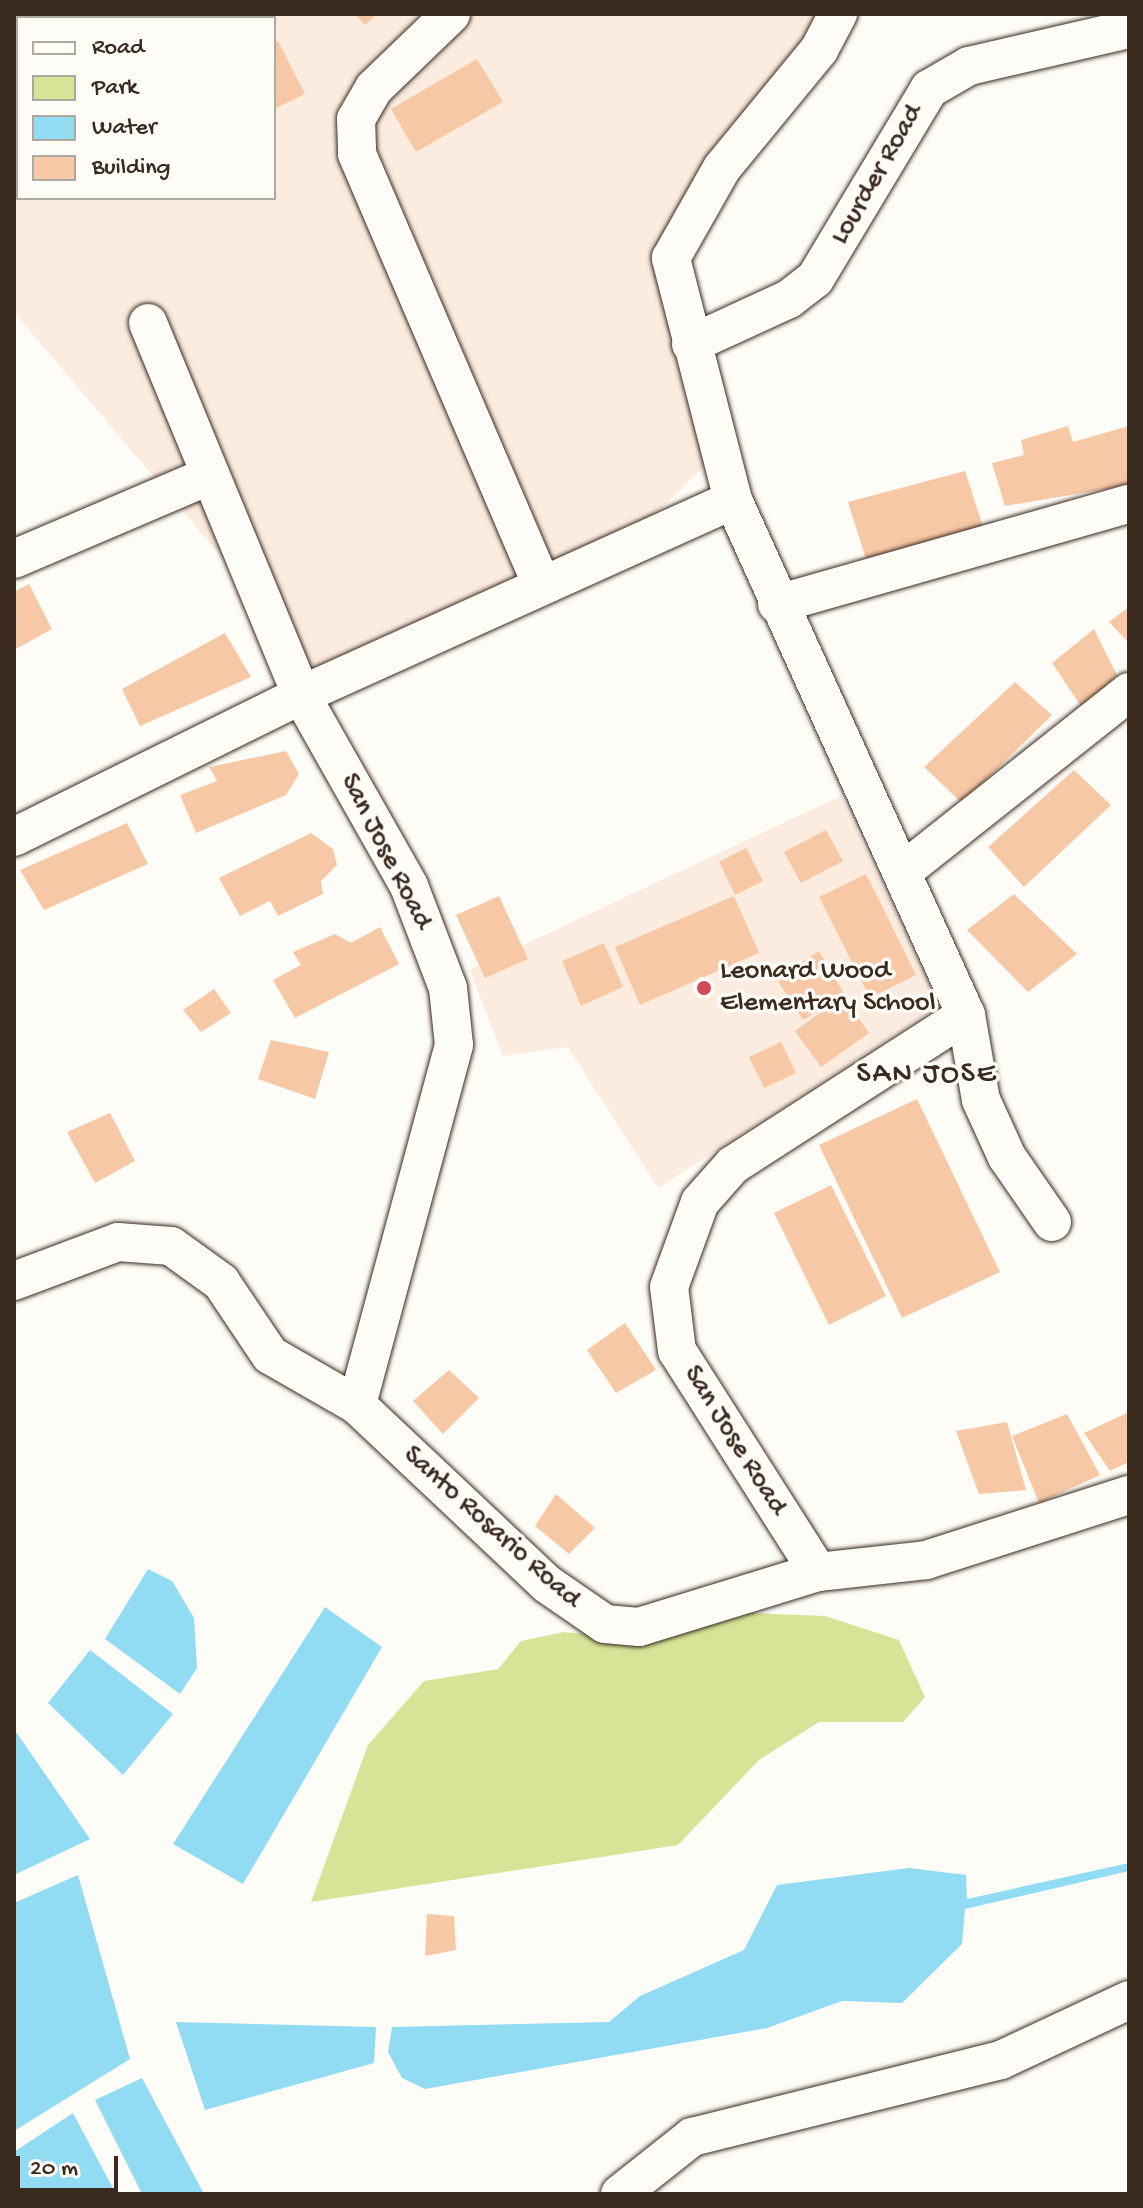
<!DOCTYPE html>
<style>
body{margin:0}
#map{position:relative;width:1143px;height:2208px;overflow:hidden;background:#fdfcf7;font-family:"Gochi Hand",sans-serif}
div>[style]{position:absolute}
.built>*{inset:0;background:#fbecdf}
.green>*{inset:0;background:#d6e497}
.water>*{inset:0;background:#91dbf3}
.building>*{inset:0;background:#f7c8a6}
.roads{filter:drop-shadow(0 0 2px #3b2a1e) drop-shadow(0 0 2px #3b2a1e)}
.minor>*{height:38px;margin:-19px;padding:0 19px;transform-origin:19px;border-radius:19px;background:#fdfcf7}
.dots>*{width:22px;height:22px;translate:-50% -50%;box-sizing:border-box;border:4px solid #fdfcf7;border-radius:50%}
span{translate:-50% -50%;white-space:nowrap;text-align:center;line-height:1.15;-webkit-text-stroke:7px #fdfcf7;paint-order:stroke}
.street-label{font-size:28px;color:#3b2a1e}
.poi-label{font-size:28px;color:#3b2a1e}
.left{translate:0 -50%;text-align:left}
.neighbourhood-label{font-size:30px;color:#3b2a1e;letter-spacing:2px}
.frame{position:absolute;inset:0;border:16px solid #3b2a1e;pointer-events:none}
.legend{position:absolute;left:16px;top:16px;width:260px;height:184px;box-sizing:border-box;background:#fdfcf7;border:2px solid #afa8a0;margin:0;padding:10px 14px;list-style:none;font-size:24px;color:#3b2a1e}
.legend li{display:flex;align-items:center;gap:16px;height:40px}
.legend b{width:40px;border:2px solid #afa8a0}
.scale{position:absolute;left:16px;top:2156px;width:102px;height:36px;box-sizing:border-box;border:4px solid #3b2a1e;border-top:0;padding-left:10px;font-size:24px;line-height:28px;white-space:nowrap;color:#3b2a1e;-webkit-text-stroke:6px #fdfcf7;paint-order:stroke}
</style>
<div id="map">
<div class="built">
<div style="clip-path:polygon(evenodd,14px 14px,829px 14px,657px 253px,708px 463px,646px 523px,315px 667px,14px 312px,14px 14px,18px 18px,274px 18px,274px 198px,18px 198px,18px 18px)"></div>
<div style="clip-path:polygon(841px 796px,939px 1006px,658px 1188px,568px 1047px,503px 1056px,470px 970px)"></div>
</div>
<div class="green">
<div style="clip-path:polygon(726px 1612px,825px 1616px,899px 1640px,925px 1697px,903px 1722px,819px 1722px,759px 1760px,678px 1845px,311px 1902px,368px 1745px,424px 1681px,498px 1669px,521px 1641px,564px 1632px,659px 1641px,690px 1621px)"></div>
</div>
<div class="water">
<div style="clip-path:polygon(148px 1569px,172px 1581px,194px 1618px,197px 1668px,180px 1694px,105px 1639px)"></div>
<div style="clip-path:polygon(325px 1607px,382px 1647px,243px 1884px,173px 1844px)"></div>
<div style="clip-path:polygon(90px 1650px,173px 1714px,123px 1775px,48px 1703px)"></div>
<div style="clip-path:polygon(14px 1729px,90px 1839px,14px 1875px)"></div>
<div style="clip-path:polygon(1129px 1863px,1129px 1871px,965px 1909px,962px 1944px,902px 2003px,842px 2001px,767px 2028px,425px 2089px,402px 2078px,388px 2052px,392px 2027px,609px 2022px,640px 1996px,744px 1950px,777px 1885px,909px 1868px,966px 1875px,967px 1899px)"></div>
<div style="clip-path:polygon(78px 1875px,130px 2059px,14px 2131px,14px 1903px)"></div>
<div style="clip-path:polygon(176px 2022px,376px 2027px,374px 2063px,205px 2110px)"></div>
<div style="clip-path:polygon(142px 2078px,204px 2194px,142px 2194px,95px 2100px)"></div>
<div style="clip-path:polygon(73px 2113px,116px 2194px,14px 2194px,14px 2152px)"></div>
</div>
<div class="building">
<div style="clip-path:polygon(354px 14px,377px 14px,365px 25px)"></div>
<div style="clip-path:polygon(278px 41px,305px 94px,274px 109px,274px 43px)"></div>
<div style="clip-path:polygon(477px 59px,503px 102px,416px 152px,391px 109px)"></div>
<div style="clip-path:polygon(1068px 426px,1073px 442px,1129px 426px,1129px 485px,1005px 506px,992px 463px,1024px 455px,1021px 440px)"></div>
<div style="clip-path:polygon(965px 471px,983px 527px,866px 559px,848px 502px)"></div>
<div style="clip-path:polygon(29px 584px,52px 629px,14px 650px,14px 592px)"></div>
<div style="clip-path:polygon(1129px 607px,1129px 643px,1109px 622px)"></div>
<div style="clip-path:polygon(1094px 629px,1117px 675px,1083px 709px,1052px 663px)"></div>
<div style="clip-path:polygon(225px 633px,251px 677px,140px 726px,122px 689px)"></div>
<div style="clip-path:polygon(1015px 682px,1052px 715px,962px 803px,924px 767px)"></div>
<div style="clip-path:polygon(286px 751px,299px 774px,286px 795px,196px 833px,180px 795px,217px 781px,209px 767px)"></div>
<div style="clip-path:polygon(1074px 770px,1111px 805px,1024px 887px,988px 847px)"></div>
<div style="clip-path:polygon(127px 823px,148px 864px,44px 910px,20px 870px)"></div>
<div style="clip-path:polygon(826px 830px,843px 861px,801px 883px,784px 852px)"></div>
<div style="clip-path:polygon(311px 833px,333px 849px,337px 865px,321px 881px,323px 894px,278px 916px,270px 901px,240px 916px,219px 878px)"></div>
<div style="clip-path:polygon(746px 848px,763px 881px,735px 895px,719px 862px)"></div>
<div style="clip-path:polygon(866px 874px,916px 975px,870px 998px,819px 897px)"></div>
<div style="clip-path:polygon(1014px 894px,1077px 954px,1028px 992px,967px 930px)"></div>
<div style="clip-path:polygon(499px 896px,528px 959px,485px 978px,456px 915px)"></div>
<div style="clip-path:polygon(734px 896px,759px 953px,640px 1005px,615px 947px)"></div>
<div style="clip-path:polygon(380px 927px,399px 964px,295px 1018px,273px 980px,301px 965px,293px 952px,335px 934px,351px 943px)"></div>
<div style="clip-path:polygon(604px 943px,623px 987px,581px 1006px,562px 961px)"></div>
<div style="clip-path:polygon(819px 951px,845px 995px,803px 1020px,776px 978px)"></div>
<div style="clip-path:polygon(214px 989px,231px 1013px,201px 1032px,183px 1010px)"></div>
<div style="clip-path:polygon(843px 996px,869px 1033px,821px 1067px,795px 1031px)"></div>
<div style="clip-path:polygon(271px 1040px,329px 1052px,315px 1099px,258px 1079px)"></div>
<div style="clip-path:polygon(781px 1042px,796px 1073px,764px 1088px,749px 1057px)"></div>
<div style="clip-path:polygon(917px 1099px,1000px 1272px,902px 1318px,819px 1145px)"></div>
<div style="clip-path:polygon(110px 1113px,135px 1161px,95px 1183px,67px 1132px)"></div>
<div style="clip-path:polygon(831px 1185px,886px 1296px,829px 1325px,774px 1213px)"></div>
<div style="clip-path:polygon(625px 1323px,656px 1370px,616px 1393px,587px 1350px)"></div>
<div style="clip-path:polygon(449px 1370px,479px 1398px,443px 1434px,413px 1401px)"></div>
<div style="clip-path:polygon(1129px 1412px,1129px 1462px,1110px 1471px,1084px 1433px)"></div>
<div style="clip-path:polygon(1067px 1414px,1100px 1475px,1039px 1503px,1012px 1436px)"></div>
<div style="clip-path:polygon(1007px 1422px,1026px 1490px,979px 1494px,956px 1431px)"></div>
<div style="clip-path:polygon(556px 1494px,595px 1528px,569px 1554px,535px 1526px)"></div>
<div style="clip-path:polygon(427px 1914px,454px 1916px,456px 1950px,425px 1956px)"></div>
</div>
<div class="roads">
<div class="minor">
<div style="left:451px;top:14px;width:107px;rotate:136.1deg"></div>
<div style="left:374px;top:88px;width:36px;rotate:120deg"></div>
<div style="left:356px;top:119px;width:35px;rotate:88deg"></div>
<div style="left:357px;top:154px;width:467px;rotate:66.8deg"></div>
<div style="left:148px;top:323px;width:402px;rotate:67.6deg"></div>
<div style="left:301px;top:695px;width:219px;rotate:60.5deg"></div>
<div style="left:409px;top:886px;width:109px;rotate:69.1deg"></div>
<div style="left:448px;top:988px;width:57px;rotate:84deg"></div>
<div style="left:454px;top:1045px;width:373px;rotate:105.1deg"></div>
<div style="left:691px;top:344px;width:108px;rotate:-24.7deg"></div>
<div style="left:789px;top:299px;width:33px;rotate:-38deg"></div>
<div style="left:815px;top:279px;width:222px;rotate:-59deg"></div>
<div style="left:929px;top:89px;width:46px;rotate:-29.9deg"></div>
<div style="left:969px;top:66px;width:164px;rotate:-13deg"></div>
<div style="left:733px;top:500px;width:565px;rotate:65.66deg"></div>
<div style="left:966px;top:1015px;width:86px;rotate:80deg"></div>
<div style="left:981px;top:1100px;width:63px;rotate:65.5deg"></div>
<div style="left:1007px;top:1157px;width:79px;rotate:55.3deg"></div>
<div style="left:14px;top:559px;width:212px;rotate:-23.1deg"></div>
<div style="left:777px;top:604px;width:366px;rotate:-15.9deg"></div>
<div style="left:14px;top:837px;width:320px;rotate:-26.3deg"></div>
<div style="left:301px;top:695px;width:474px;rotate:-24.3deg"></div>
<div style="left:733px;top:500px;width:250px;rotate:-104.4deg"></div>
<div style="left:671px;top:258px;width:103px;rotate:-60.5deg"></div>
<div style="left:722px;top:168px;width:153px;rotate:-50.6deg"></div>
<div style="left:819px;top:50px;width:41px;rotate:-62.2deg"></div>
<div style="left:902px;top:872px;width:290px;rotate:-38.4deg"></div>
<div style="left:14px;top:1281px;width:111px;rotate:-20.6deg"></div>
<div style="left:118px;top:1242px;width:53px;rotate:4.3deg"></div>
<div style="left:171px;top:1246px;width:62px;rotate:35.8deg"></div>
<div style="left:221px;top:1282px;width:88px;rotate:56.1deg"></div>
<div style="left:270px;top:1355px;width:100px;rotate:29.9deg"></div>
<div style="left:357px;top:1405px;width:261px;rotate:43.3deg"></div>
<div style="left:547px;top:1584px;width:70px;rotate:34.6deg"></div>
<div style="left:605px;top:1624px;width:34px;rotate:5deg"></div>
<div style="left:639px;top:1627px;width:187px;rotate:-17.1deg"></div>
<div style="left:818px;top:1572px;width:109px;rotate:-6.3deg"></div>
<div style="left:926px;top:1560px;width:213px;rotate:-17.8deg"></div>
<div style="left:818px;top:1572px;width:262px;rotate:-122.5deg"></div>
<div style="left:677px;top:1351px;width:64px;rotate:-97.1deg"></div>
<div style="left:669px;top:1287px;width:90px;rotate:-70deg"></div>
<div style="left:700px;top:1202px;width:50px;rotate:-48.3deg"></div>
<div style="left:733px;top:1165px;width:277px;rotate:-32.8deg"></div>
<div style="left:620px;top:2194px;width:92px;rotate:-38.4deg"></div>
<div style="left:692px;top:2137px;width:318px;rotate:-14deg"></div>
<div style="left:1001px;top:2060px;width:141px;rotate:-25.1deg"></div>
</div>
</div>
<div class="dots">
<div style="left:704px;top:988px;background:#d1495b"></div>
</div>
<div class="street-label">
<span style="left:878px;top:175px;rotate:-60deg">Lourder Road</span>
<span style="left:385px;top:852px;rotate:63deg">San Jose Road</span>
<span style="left:734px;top:1441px;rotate:58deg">San Jose Road</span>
<span style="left:491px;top:1528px;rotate:42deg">Santo Rosario Road</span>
</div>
<div class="poi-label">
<span class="left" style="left:720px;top:988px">Leonard Wood<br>Elementary School</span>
</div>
<div class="neighbourhood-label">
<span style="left:927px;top:1076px">SAN JOSE</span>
</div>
<div class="frame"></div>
<ul class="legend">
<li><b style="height:10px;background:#fdfcf7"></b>Road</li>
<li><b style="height:22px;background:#d6e497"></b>Park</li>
<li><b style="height:22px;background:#91dbf3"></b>Water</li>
<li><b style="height:22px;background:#f7c8a6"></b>Building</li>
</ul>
<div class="scale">20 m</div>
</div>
